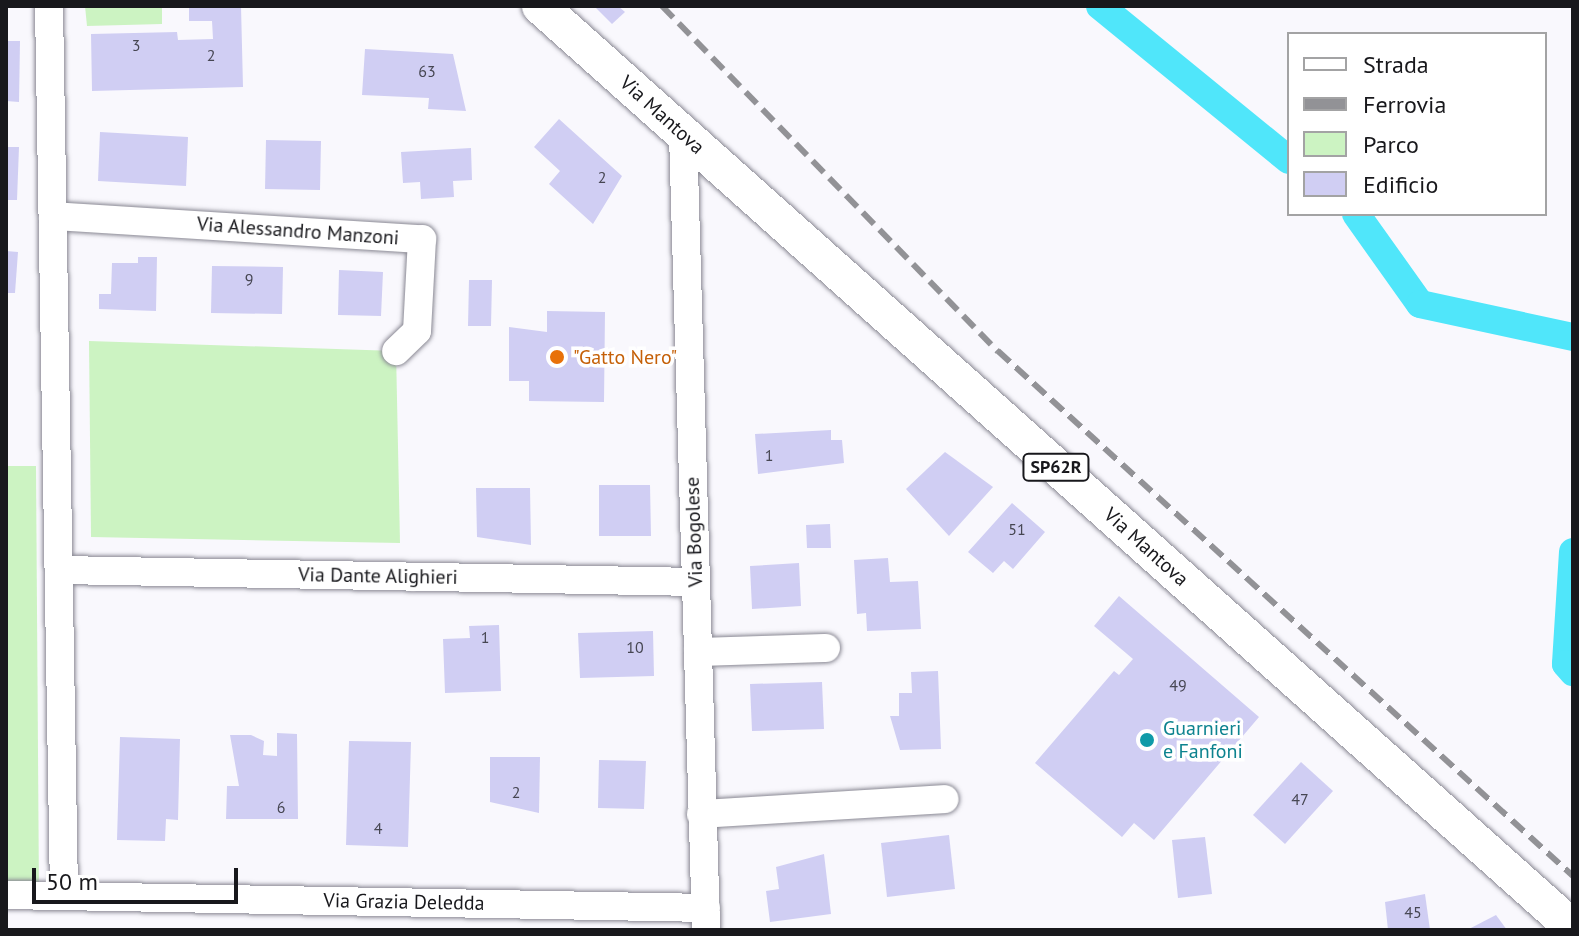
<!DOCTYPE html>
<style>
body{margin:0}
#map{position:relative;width:1579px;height:936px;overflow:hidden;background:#f9f8fd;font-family:"PT Sans",sans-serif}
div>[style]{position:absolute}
.green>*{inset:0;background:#ccf3c2}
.canal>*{height:28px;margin:-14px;padding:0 14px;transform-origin:14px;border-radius:14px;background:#50e6fa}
.building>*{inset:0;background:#d0cef3}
.roads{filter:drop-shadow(0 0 2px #8a8994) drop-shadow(0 0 2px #8a8994)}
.minor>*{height:28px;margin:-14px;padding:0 14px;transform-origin:14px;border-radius:14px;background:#fff}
.major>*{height:36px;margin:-18px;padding:0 18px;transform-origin:18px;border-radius:18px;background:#fff}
.rail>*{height:6px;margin-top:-3px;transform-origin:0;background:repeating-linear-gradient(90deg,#929296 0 16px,transparent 0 24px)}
.dots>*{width:22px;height:22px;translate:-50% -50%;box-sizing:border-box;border:4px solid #fff;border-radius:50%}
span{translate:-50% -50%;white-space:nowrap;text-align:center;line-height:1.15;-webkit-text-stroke:7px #fff;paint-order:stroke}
.number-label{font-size:16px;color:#464652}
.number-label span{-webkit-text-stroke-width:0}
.shield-label span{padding:2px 6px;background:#fff;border:2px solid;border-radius:6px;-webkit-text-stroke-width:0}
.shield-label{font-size:18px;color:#18181c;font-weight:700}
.street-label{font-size:20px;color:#18181c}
.food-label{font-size:20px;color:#c56008}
.left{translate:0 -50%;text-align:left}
.culture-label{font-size:20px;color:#0d838f}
.frame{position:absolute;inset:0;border:8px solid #18181c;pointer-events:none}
.legend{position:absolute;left:1287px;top:32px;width:260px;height:184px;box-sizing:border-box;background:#fff;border:2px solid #a3a3a4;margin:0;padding:10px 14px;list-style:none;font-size:24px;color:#18181c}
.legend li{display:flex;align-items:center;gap:16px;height:40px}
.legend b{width:40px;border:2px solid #a3a3a4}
.scale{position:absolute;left:32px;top:868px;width:206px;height:36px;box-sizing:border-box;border:4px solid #18181c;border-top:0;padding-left:10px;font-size:24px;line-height:28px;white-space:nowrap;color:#18181c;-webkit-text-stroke:6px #fff;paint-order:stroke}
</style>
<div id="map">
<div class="green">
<div style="clip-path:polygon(85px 6px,162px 6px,162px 24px,87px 26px)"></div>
<div style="clip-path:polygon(89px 341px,396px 351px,400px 543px,91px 537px)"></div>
<div style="clip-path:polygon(6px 466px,36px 466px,39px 896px,6px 895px)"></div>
</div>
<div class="canal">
<div style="left:1100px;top:6px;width:244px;rotate:39.2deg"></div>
<div style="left:1356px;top:214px;width:110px;rotate:54.6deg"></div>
<div style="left:1420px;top:304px;width:157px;rotate:12.2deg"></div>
<div style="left:1573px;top:552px;width:112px;rotate:93.6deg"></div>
<div style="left:1566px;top:664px;width:11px;rotate:49deg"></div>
</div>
<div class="building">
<div style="clip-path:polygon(189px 6px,241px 6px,243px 87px,92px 91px,91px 34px,177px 32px,178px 40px,213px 39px,212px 21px,189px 21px)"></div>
<div style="clip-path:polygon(594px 6px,618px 6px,625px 12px,612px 24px)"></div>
<div style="clip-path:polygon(6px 41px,20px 41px,19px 102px,6px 101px)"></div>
<div style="clip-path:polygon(365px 49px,453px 54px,466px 111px,428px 109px,429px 98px,362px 95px)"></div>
<div style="clip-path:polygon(559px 119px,622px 176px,593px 224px,549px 184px,560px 171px,534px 147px)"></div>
<div style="clip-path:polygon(100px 132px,188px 137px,186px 186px,98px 181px)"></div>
<div style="clip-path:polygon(266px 140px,321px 141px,320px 190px,265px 189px)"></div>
<div style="clip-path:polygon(6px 147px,19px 147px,17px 200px,6px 200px)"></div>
<div style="clip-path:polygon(471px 148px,472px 180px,453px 181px,454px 197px,421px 199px,420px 182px,403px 183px,401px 152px)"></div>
<div style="clip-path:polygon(6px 251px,18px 252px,15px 293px,6px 293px)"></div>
<div style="clip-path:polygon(138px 257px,157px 257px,156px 311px,99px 309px,99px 294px,111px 294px,112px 263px,138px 263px)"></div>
<div style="clip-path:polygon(212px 266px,283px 267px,282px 314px,211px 313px)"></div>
<div style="clip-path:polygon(339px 270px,383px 272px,381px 316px,338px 315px)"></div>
<div style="clip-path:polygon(469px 280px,492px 280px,491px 326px,468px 326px)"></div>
<div style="clip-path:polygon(547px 311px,605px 312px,604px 402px,529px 401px,529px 381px,509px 381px,509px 327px,547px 332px)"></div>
<div style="clip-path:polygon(831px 430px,831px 440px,842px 440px,844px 463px,758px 474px,755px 434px)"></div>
<div style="clip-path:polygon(945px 452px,993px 487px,949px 536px,906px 489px)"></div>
<div style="clip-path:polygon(599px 485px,650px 485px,651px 536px,599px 536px)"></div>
<div style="clip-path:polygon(476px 488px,530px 488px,531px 545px,477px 537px)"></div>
<div style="clip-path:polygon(1012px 503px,1045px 532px,1013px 569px,1004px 561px,993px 573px,968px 552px)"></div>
<div style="clip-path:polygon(830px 524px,831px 548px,807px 548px,806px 525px)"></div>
<div style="clip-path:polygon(888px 558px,890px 582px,918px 581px,921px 629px,867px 631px,866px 613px,857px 614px,854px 560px)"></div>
<div style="clip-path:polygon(799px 563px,801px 606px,752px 609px,750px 566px)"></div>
<div style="clip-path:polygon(1119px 596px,1259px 717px,1154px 840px,1134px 823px,1122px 837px,1035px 763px,1114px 671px,1119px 675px,1133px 659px,1094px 626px)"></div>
<div style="clip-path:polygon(499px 625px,501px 691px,445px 693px,443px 639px,470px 638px,469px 626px)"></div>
<div style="clip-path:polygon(653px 631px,654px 676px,580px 678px,578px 633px)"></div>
<div style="clip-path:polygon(938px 671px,941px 749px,900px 750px,890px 716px,899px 716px,899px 693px,912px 693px,911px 672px)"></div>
<div style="clip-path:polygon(822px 682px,824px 729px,752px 731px,750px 684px)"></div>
<div style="clip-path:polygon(277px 733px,297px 734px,298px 819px,226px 819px,227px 786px,239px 786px,230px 735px,251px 735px,264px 741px,263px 755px,277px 756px)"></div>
<div style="clip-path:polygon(120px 737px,180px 739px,178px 820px,166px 819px,165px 841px,117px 840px)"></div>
<div style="clip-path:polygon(349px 741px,411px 742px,408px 847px,346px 845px)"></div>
<div style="clip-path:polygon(490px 757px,540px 757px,539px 813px,490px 802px)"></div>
<div style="clip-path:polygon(599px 760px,646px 761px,644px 809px,598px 808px)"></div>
<div style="clip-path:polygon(1301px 762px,1333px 791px,1285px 844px,1253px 815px)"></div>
<div style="clip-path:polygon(949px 835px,955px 889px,887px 897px,881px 843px)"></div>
<div style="clip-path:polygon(1205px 837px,1212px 894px,1178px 898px,1172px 840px)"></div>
<div style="clip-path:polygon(824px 854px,831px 914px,770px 922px,766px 891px,779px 889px,776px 867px)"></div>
<div style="clip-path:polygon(1425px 894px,1430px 930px,1388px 930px,1385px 902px)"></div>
<div style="clip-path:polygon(1496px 915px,1507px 930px,1467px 930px)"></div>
</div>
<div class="roads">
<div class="minor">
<div style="left:49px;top:6px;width:890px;rotate:89.03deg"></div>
<div style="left:683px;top:134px;width:796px;rotate:88.34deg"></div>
<div style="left:53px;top:216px;width:370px;rotate:3.6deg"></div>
<div style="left:422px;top:239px;width:92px;rotate:93.1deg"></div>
<div style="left:417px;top:331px;width:29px;rotate:136deg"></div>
<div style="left:61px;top:570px;width:635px;rotate:1.08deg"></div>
<div style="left:698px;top:652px;width:128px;rotate:-1.8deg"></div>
<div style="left:701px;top:814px;width:244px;rotate:-3.5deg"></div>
<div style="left:6px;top:895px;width:700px;rotate:1.06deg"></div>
</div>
<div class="major">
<div style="left:540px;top:6px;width:1385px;rotate:41.75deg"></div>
</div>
</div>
<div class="rail">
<div style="left:662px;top:6px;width:482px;rotate:45.8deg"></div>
<div style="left:998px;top:351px;width:779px;rotate:42.4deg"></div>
</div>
<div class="dots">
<div style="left:557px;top:357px;background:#e8710a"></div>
<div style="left:1147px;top:740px;background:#0f9aa8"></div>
</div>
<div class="number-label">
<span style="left:136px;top:45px">3</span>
<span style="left:211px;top:55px">2</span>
<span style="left:427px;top:71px">63</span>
<span style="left:602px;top:177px">2</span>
<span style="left:249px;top:279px">9</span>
<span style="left:769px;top:455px">1</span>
<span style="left:1017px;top:529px">51</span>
<span style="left:485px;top:637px">1</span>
<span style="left:635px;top:647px">10</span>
<span style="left:1178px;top:685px">49</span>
<span style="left:516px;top:792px">2</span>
<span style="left:1300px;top:799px">47</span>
<span style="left:281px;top:807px">6</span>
<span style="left:378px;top:828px">4</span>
<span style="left:1413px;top:912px">45</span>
</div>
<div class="shield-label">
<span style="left:1056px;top:467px">SP62R</span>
</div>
<div class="street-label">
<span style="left:662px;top:115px;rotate:42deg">Via Mantova</span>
<span style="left:298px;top:231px;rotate:4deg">Via Alessandro Manzoni</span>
<span style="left:694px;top:532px;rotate:-92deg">Via Bogolese</span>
<span style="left:1146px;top:547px;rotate:42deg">Via Mantova</span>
<span style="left:378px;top:576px;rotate:1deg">Via Dante Alighieri</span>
<span style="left:404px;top:902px;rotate:1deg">Via Grazia Deledda</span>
</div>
<div class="food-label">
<span class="left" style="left:573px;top:357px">"Gatto Nero"</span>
</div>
<div class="culture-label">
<span class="left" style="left:1163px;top:740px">Guarnieri<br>e Fanfoni</span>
</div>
<div class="frame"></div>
<ul class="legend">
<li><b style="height:10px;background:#fff"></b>Strada</li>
<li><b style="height:10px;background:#929296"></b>Ferrovia</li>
<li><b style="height:22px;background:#ccf3c2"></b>Parco</li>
<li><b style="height:22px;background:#d0cef3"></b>Edificio</li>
</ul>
<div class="scale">50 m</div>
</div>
